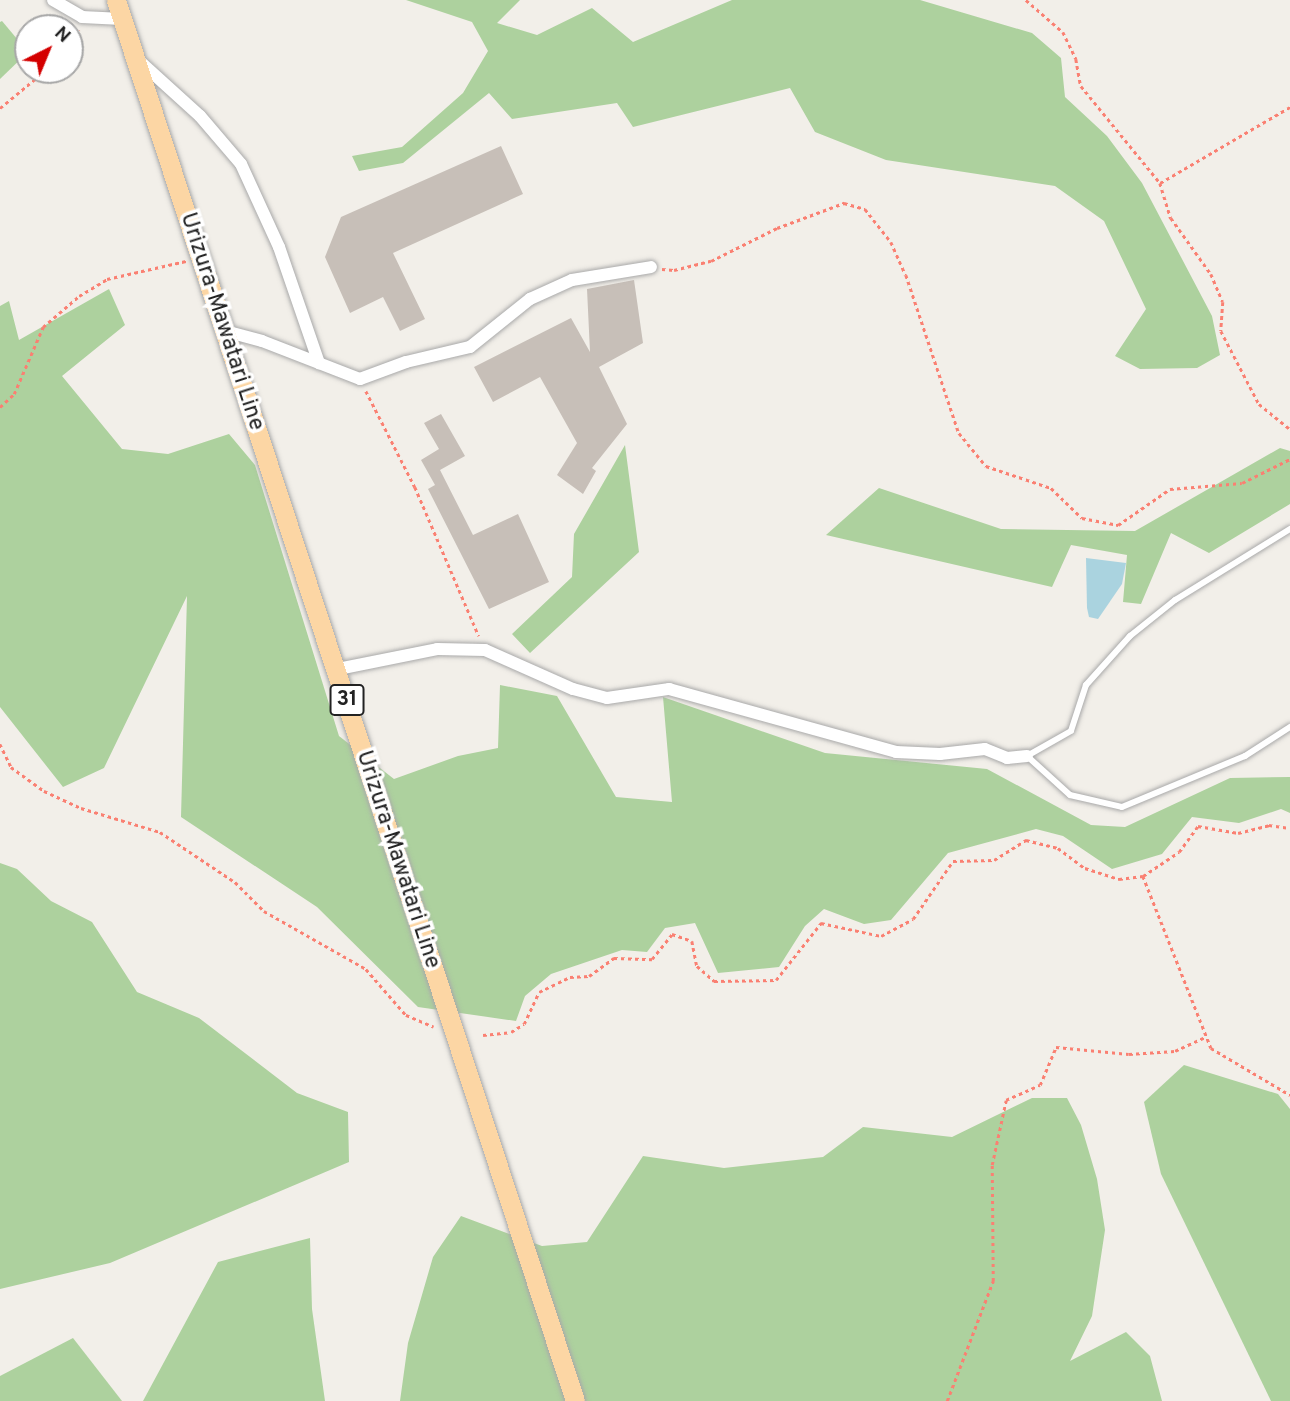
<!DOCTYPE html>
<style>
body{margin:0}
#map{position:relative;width:1290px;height:1401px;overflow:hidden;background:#f2efe9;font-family:Overpass,sans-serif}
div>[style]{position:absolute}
.forest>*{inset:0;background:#add19e}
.water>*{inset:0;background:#aad3df}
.building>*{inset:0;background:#c7bfb8}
.path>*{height:2.5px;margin-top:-1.25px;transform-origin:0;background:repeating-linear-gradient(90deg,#fa8072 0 3.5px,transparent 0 7px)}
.roads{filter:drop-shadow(0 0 2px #a9a9a9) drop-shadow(0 0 2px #a9a9a9)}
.service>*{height:6px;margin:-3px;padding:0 3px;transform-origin:3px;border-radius:3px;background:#fff}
.minor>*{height:12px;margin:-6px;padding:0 6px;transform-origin:6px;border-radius:6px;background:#fff}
.primary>*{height:19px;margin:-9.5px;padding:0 9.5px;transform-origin:9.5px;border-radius:9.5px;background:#fcd6a4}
span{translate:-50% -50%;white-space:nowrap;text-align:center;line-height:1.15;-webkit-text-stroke:7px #fff;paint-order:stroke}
.shield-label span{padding:2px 5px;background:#fff;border:2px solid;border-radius:5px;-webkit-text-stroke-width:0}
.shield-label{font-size:21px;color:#222;font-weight:700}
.street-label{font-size:23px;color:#222}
.north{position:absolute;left:14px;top:14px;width:70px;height:70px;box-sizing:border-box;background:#fff;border:2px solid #a7a7a7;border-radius:50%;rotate:43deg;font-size:19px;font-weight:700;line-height:28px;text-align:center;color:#222}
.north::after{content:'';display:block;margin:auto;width:24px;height:32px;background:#d40000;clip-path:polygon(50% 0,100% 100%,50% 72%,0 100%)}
</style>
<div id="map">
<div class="forest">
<div style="clip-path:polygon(406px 0,520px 0,497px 23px,537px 35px,592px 8px,633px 42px,732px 0,920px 0,1032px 33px,1061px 58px,1065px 97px,1107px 136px,1142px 183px,1212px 316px,1220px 355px,1197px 368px,1140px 369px,1115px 356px,1146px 309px,1104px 221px,1055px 186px,886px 160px,815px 132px,790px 88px,633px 127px,617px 103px,512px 119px,489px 93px,403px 163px,359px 171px,352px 156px,402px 147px,463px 93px,488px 51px,472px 22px)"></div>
<div style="clip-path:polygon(2px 21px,28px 52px,0 79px,0 22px)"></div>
<div style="clip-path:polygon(109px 289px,125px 325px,62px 376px,122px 449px,168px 454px,229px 434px,255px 465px,339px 736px,394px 779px,458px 756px,498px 748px,500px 685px,557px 696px,616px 797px,672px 802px,663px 697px,825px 753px,987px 769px,1091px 825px,1125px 827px,1230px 778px,1290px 777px,1290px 813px,1281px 809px,1239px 823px,1192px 817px,1162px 854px,1112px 869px,1063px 836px,1036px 829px,948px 853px,891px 920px,864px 924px,824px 909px,805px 926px,779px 967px,718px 973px,695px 923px,665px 928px,647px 952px,622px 950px,551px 974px,525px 996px,516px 1021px,418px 1007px,317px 907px,181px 817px,187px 596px,104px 768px,63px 787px,0 707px,0 306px,9px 301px,19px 340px)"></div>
<div style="clip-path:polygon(625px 445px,639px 552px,530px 653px,512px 634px,572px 577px,574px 534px)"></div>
<div style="clip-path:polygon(1280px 448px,1290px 451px,1290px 504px,1209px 553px,1171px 533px,1141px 604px,1123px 602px,1127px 555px,1071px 545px,1052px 587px,826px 535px,879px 488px,1001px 529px,1135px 531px)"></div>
<div style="clip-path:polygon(0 863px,17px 869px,51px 901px,92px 922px,137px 992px,199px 1018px,297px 1093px,348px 1112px,349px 1162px,110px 1263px,0 1289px)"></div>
<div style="clip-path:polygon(1184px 1065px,1278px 1094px,1290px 1109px,1290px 1401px,1271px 1401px,1161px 1174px,1144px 1102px)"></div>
<div style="clip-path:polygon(1032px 1098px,1067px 1098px,1081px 1125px,1097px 1179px,1105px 1230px,1092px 1316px,1070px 1361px,1126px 1332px,1150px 1356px,1162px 1401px,400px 1401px,408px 1343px,433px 1257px,461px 1216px,542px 1246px,587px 1242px,643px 1156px,724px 1168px,823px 1157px,863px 1127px,952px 1137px)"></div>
<div style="clip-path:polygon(310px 1238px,312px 1309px,325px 1401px,143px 1401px,218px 1262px)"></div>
<div style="clip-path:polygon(73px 1338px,122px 1401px,0 1401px,0 1376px)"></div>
</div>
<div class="water">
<div style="clip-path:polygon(1086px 558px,1126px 563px,1122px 584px,1098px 619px,1089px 617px,1087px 608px)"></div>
</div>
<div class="building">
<div style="clip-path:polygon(501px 146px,523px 194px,393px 253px,425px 319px,400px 331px,383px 297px,350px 313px,325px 257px,341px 217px)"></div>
<div style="clip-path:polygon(634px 280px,643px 343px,599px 367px,627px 424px,592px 468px,596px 471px,583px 494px,557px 475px,577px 443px,540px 377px,493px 402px,474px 367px,571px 318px,590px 352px,587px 289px)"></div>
<div style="clip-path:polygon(441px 414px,465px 456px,440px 470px,473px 535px,518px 514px,549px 582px,489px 609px,428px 489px,435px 485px,421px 460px,439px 449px,424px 423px)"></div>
</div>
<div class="path">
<div style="left:1026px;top:0;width:49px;rotate:40.9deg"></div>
<div style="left:1063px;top:32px;width:30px;rotate:64deg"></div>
<div style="left:1076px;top:59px;width:27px;rotate:80deg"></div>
<div style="left:1081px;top:86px;width:125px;rotate:50.8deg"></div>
<div style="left:1160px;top:183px;width:37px;rotate:73deg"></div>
<div style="left:1171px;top:218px;width:69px;rotate:54.5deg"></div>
<div style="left:1211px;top:274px;width:30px;rotate:67deg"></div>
<div style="left:1223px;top:302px;width:29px;rotate:94deg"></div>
<div style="left:1221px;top:331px;width:82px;rotate:62.5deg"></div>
<div style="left:1259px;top:404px;width:40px;rotate:39deg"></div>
<div style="left:70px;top:49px;width:21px;rotate:-65deg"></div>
<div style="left:0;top:108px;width:60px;rotate:-39.6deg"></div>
<div style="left:1160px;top:183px;width:151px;rotate:-30.3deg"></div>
<div style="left:662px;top:269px;width:12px;rotate:5deg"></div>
<div style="left:674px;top:270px;width:38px;rotate:-14deg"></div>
<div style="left:711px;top:261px;width:74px;rotate:-26.6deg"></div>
<div style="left:777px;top:228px;width:72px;rotate:-20.5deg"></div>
<div style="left:844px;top:203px;width:22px;rotate:16deg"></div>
<div style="left:865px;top:209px;width:42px;rotate:51.8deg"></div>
<div style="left:891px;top:242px;width:36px;rotate:66deg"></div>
<div style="left:906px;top:275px;width:167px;rotate:71.5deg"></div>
<div style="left:959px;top:433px;width:43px;rotate:50.7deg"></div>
<div style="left:986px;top:466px;width:69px;rotate:18.7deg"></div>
<div style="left:1051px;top:488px;width:43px;rotate:44.1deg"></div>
<div style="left:1082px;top:518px;width:37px;rotate:11deg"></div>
<div style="left:1118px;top:525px;width:63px;rotate:-34.7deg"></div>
<div style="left:1170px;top:489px;width:72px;rotate:-4.8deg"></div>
<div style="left:1242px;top:483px;width:54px;rotate:-26.6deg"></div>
<div style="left:366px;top:391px;width:108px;rotate:63deg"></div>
<div style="left:415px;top:487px;width:162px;rotate:66.8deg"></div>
<div style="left:0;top:407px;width:19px;rotate:-43deg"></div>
<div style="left:14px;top:394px;width:73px;rotate:-66.6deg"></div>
<div style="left:43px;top:327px;width:48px;rotate:-40.7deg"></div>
<div style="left:79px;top:296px;width:33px;rotate:-31deg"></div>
<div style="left:107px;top:279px;width:81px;rotate:-12.8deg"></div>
<div style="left:0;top:744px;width:25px;rotate:64deg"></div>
<div style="left:11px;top:767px;width:41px;rotate:36deg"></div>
<div style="left:44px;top:791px;width:41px;rotate:24.7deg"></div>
<div style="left:81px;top:808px;width:83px;rotate:16.9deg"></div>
<div style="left:160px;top:832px;width:90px;rotate:33.7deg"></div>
<div style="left:235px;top:882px;width:41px;rotate:45deg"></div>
<div style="left:264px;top:911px;width:117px;rotate:29.6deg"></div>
<div style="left:366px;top:969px;width:61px;rotate:49deg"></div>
<div style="left:406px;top:1015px;width:30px;rotate:23deg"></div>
<div style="left:1143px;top:876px;width:185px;rotate:68.4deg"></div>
<div style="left:1211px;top:1048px;width:92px;rotate:30.7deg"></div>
<div style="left:483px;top:1035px;width:28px;rotate:-6deg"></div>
<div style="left:511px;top:1032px;width:15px;rotate:-32deg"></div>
<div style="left:524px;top:1024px;width:35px;rotate:-65deg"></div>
<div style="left:539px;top:992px;width:34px;rotate:-26deg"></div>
<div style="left:570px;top:977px;width:19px;rotate:-3deg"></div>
<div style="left:589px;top:976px;width:31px;rotate:-36deg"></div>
<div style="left:614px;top:958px;width:38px;rotate:2deg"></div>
<div style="left:652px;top:959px;width:32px;rotate:-51deg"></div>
<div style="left:672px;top:934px;width:21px;rotate:19deg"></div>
<div style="left:692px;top:941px;width:25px;rotate:79deg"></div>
<div style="left:697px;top:966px;width:23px;rotate:41deg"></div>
<div style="left:714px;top:981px;width:62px;rotate:-0.9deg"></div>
<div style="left:776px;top:980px;width:73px;rotate:-51.7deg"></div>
<div style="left:821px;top:923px;width:61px;rotate:12.2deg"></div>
<div style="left:881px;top:936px;width:36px;rotate:-28deg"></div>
<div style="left:913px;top:919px;width:70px;rotate:-55.4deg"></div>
<div style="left:953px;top:861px;width:41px;rotate:-1.4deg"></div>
<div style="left:994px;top:860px;width:38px;rotate:-32deg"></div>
<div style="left:1026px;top:840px;width:33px;rotate:14deg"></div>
<div style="left:1058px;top:848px;width:34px;rotate:37deg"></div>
<div style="left:1085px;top:868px;width:36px;rotate:18deg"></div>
<div style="left:1119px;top:879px;width:24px;rotate:-7deg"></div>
<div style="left:1143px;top:876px;width:43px;rotate:-33.7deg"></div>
<div style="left:1179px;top:852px;width:32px;rotate:-54deg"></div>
<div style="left:1198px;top:826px;width:41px;rotate:9.9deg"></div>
<div style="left:1238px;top:833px;width:32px;rotate:-14deg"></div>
<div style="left:1269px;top:825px;width:21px;rotate:8deg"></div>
<div style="left:947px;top:1401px;width:129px;rotate:-69deg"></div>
<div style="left:993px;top:1281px;width:116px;rotate:-90.5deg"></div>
<div style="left:992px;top:1165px;width:66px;rotate:-77.8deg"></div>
<div style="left:1006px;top:1100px;width:37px;rotate:-24deg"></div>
<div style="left:1040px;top:1085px;width:41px;rotate:-67.2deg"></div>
<div style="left:1056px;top:1047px;width:73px;rotate:5.5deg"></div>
<div style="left:1129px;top:1054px;width:46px;rotate:-3.7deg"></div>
<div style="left:1175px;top:1051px;width:33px;rotate:-25deg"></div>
</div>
<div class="roads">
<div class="service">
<div style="left:1290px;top:529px;width:135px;rotate:148.3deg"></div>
<div style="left:1175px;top:600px;width:58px;rotate:141.3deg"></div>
<div style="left:1130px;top:636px;width:66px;rotate:131.9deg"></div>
<div style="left:1086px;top:685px;width:48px;rotate:108.1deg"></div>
<div style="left:1071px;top:731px;width:51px;rotate:150.4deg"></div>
<div style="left:1027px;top:756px;width:58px;rotate:42.2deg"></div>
<div style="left:1070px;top:795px;width:53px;rotate:13deg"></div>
<div style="left:1122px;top:807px;width:133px;rotate:-22.5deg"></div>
<div style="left:1245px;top:756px;width:54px;rotate:-32.8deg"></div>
</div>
<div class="minor">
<div style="left:53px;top:0;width:34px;rotate:30deg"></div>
<div style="left:82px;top:17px;width:40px;rotate:2.9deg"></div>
<div style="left:136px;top:58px;width:86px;rotate:42.2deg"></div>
<div style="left:200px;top:116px;width:63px;rotate:49.5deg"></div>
<div style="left:241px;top:164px;width:91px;rotate:65.4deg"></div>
<div style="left:279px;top:247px;width:123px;rotate:71deg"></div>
<div style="left:225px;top:331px;width:38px;rotate:15deg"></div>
<div style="left:262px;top:341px;width:105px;rotate:21.2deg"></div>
<div style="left:360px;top:379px;width:49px;rotate:-20.3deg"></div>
<div style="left:406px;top:362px;width:66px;rotate:-13.2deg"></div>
<div style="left:470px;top:347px;width:77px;rotate:-38.7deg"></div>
<div style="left:530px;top:299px;width:46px;rotate:-24.3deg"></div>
<div style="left:572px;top:280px;width:80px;rotate:-9.3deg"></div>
<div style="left:338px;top:669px;width:101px;rotate:-11.4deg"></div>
<div style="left:437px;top:649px;width:48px;rotate:1.2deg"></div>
<div style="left:485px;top:650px;width:96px;rotate:23.9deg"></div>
<div style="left:573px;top:689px;width:35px;rotate:15deg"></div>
<div style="left:607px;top:698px;width:63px;rotate:-8.3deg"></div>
<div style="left:669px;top:689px;width:236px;rotate:15.5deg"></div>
<div style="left:896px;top:752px;width:44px;rotate:2.6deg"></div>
<div style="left:940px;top:754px;width:45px;rotate:-6.3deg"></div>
<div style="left:985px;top:749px;width:24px;rotate:22deg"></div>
<div style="left:1007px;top:758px;width:20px;rotate:-6deg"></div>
</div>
<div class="primary">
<div style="left:116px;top:0;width:1474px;rotate:71.86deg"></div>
</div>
</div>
<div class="shield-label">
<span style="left:347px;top:700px">31</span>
</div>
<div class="street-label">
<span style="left:221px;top:322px;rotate:72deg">Urizura-Mawatari Line</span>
<span style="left:397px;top:860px;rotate:72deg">Urizura-Mawatari Line</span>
</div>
<div class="north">N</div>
</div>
